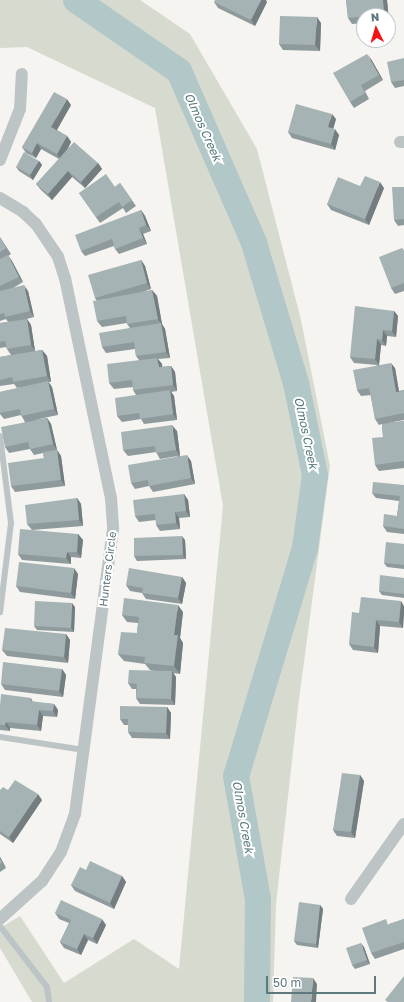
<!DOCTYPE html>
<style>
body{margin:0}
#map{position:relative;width:404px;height:1002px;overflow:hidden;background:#f5f4f0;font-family:"Golos Text",sans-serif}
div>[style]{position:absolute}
.green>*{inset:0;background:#d6dacf}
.river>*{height:26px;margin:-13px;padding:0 13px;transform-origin:13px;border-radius:13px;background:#b2c7c7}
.service>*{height:6px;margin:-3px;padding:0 3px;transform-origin:3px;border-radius:3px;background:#bdc4c6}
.minor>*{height:12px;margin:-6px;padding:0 6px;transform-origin:6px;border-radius:6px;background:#bdc4c6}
.wall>*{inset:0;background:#8e9a9c}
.shaded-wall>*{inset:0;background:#747d7f}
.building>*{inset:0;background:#a5b3b5}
span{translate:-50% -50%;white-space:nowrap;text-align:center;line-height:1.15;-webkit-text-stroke:4px #fff;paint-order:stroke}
.street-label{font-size:11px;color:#5d797e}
.water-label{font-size:12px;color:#587a7b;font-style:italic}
.north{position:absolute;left:356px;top:8px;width:40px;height:40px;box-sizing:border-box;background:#fff;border:1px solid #bec9cb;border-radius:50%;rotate:355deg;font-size:11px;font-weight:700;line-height:16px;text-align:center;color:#5d797e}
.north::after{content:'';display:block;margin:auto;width:14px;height:18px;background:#f31217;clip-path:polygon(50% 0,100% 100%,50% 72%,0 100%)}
.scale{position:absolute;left:266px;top:976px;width:110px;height:18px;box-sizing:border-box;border:2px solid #5d797e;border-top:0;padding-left:5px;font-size:12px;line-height:14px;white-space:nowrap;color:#5d797e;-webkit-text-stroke:3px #fff;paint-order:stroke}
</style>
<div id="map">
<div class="green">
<div style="clip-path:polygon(0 0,140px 0,190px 34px,257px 149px,301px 320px,330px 466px,298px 707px,276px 904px,273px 1002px,32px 1002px,0 948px,0 928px,20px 916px,64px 983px,134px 939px,179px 969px,223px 506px,155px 108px,27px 47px,0 48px)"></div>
</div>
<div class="river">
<div style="left:76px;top:0;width:125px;rotate:34.6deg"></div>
<div style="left:179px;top:71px;width:188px;rotate:66.4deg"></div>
<div style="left:254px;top:243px;width:146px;rotate:73.3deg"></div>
<div style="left:296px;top:383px;width:94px;rotate:78.3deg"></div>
<div style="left:315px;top:475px;width:74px;rotate:97.8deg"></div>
<div style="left:305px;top:548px;width:238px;rotate:106.8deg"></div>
<div style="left:236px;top:776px;width:125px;rotate:79.9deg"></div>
<div style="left:258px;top:899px;width:103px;rotate:90.6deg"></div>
</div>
<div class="service">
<div style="left:0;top:436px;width:88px;rotate:82.8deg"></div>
<div style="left:11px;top:523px;width:90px;rotate:97deg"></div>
<div style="left:0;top:737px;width:85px;rotate:8.8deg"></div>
<div style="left:0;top:926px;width:77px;rotate:52.4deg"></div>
<div style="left:47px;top:987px;width:15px;rotate:82deg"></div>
</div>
<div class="minor">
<div style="left:400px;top:142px;width:4px"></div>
<div style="left:0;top:160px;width:55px;rotate:-68.6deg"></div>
<div style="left:20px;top:109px;width:35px;rotate:-87deg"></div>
<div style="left:0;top:198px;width:27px;rotate:31deg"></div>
<div style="left:23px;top:212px;width:18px;rotate:43deg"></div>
<div style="left:36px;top:224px;width:40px;rotate:56deg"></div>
<div style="left:58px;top:257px;width:22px;rotate:72deg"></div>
<div style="left:65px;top:278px;width:225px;rotate:78.2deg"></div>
<div style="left:111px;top:498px;width:31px;rotate:86deg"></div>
<div style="left:113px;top:529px;width:288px;rotate:97.6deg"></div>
<div style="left:75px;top:814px;width:40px;rotate:110.2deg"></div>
<div style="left:61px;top:852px;width:35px;rotate:123deg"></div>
<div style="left:42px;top:881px;width:57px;rotate:137.9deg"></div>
<div style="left:351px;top:899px;width:92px;rotate:-54.8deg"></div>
</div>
<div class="wall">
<div style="clip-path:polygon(346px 0,387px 0,389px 20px,388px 20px,388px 16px,364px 16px,364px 23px,352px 24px,348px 18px)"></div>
<div style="clip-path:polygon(214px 2px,267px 2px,255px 26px,218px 8px)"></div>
<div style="clip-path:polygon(321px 23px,320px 51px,283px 50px,279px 44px)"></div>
<div style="clip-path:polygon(404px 58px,404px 86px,395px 88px,391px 82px)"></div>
<div style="clip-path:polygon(371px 59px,383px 80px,365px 91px,369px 99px,354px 108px,350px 102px)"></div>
<div style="clip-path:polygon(71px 105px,57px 130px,67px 136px,71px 142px,68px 149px,98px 163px,102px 169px,85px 188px,72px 177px,52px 200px,41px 190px,36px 184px,59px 159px,41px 149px,36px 158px,26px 153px,22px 147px)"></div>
<div style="clip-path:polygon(336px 119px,333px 129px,339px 135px,335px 150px,292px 138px,288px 132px)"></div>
<div style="clip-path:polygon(39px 161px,42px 165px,33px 180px,19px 171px,16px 167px)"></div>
<div style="clip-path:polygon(120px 183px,136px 206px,126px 213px,123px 208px,100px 223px,79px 193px,115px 187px)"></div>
<div style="clip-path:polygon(360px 186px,384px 188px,369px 225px,331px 210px,327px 204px)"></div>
<div style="clip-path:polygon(404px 187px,404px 225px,398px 226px,394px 220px)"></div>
<div style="clip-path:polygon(141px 210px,145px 216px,151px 231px,143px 234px,147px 244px,119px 254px,115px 249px,114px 246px,85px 256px,81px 251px)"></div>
<div style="clip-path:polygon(0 237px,11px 254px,8px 256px,12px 261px,23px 282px,13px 288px,28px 291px,34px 317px,23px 320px,27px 319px,31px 325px,35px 351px,42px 350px,47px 356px,51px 382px,48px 382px,52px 387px,58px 415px,34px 420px,47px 418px,51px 424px,57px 450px,61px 456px,65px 486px,15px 492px,11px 486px,44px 458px,43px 453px,34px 455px,30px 449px,9px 453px,5px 447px,25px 422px,21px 415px,4px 419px,0 414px,0 392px,28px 386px,17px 388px,14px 384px,0 386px,0 357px,22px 353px,11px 355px,7px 349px,6px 347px,0 348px,0 323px,8px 322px,6px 319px,0 321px)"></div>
<div style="clip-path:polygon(402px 248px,404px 251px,404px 291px,395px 294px,391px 288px)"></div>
<div style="clip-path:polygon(141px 260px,145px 266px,151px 289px,140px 293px,152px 290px,157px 296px,162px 324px,165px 329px,170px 358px,158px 359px,162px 364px,162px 367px,171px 366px,175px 372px,177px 391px,171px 392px,174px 396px,177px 420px,144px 424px,141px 419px,122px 422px,117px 416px,136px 395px,133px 390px,133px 387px,114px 389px,109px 383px,139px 360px,136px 356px,135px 349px,106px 353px,102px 347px,130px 328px,127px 324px,127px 323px,102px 327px,97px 321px,97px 301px,95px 298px)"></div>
<div style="clip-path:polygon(394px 311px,398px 316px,396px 337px,387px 336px,386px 346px,381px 345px,379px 365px,395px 368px,399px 391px,404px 390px,404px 420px,388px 423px,404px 421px,404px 468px,379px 471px,375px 465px,383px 437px,382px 424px,379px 425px,375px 419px,371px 395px,361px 396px,357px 390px,377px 365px,354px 363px,350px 357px)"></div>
<div style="clip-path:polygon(177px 431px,180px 456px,191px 461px,195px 484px,153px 492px,149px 486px,135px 489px,131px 483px,178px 456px,160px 459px,156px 452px,128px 456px,123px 450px)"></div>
<div style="clip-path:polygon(404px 485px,404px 534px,387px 532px,383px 526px,397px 516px,399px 501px,376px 498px,372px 493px)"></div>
<div style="clip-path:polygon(184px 494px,188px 500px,190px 517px,179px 518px,180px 529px,160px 531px,156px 525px,156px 520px,139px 522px,135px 516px)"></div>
<div style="clip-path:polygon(77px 498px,81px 504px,83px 526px,32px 530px,27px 524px)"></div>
<div style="clip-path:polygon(78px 534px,83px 540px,81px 558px,71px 557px,71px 564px,22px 560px,18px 554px)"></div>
<div style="clip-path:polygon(185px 540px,186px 559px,137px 561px,134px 556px)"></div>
<div style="clip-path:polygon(404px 544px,404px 569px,387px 567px,384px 563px)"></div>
<div style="clip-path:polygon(78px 574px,75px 599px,20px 592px,16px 586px)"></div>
<div style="clip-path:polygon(182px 577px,186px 583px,182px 604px,146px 599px,142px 593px,130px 591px,126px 585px)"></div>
<div style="clip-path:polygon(404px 578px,404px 598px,382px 595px,379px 591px)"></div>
<div style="clip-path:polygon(401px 601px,403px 628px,380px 626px,378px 653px,353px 650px,349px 644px,359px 613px)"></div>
<div style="clip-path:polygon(75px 607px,74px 632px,37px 630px,34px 626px)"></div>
<div style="clip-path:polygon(183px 612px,180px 638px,183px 643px,180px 674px,173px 673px,176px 677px,175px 705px,140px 704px,136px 698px,136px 689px,132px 689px,128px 683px,154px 671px,150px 670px,145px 664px,124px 661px,118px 654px,137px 633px,138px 623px,127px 622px,122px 615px)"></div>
<div style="clip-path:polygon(66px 634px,70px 640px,68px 663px,7px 656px,2px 650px)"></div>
<div style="clip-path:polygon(62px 669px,66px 675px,63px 697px,5px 690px,1px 684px)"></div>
<div style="clip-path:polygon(31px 698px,33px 702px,54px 704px,58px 710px,57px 717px,43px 716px,41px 731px,10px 728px,10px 731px,0 730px,0 706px)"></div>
<div style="clip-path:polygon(167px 707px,171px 713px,170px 739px,132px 738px,128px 732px,128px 725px,124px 725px,120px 719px)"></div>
<div style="clip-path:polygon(360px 775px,364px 781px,355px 838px,337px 836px,333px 830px)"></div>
<div style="clip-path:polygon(0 790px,8px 790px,42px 800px,13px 843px,0 834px)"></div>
<div style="clip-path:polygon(0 857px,6px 868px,0 872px)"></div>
<div style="clip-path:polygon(86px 870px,122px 876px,126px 882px,114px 909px,75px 891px,71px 885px)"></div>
<div style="clip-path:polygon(320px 905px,323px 909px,318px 948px,297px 945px,294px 941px)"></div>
<div style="clip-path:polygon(55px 913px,106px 925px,97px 944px,88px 940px,81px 955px,64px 948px,60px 942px,69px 923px,59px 919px)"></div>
<div style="clip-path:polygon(404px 919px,404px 949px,375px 959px,371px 953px,389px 924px)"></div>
<div style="clip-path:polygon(364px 947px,370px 964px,355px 969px,352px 965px)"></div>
</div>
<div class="shaded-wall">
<div style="clip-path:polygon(261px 0,266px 0,267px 2px,255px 26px,251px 20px)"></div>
<div style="clip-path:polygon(383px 0,387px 0,389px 20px,388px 16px,386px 16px,384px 14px)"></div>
<div style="clip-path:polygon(317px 17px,321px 23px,320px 51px,315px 45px)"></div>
<div style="clip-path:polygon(367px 54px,371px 59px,383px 80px,379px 75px)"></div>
<div style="clip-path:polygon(67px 99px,71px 105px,55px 133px,51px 127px)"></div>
<div style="clip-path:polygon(332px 114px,336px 119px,332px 133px,328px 127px)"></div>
<div style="clip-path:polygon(335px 129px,339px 135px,335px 150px,331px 144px)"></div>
<div style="clip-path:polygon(67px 136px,71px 142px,61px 160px,57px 154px)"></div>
<div style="clip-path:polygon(37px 143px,41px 149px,36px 158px,32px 153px)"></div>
<div style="clip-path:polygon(39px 161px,42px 165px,33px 180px,30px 175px)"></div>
<div style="clip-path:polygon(98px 163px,102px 169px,85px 188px,81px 182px)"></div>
<div style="clip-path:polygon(68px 171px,72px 177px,52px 200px,48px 194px)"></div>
<div style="clip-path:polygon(380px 182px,384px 188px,369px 225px,365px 219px)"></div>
<div style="clip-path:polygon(141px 210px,145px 216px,151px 231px,146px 225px)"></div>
<div style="clip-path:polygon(139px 228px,143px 234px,147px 244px,143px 238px)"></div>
<div style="clip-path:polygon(8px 255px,12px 261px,23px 282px,19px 277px)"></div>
<div style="clip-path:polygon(141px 260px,145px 266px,151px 289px,147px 283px)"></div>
<div style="clip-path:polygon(24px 285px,28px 291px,34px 317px,30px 311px)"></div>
<div style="clip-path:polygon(152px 290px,157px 296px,162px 324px,165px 329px,170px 358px,166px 352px,161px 324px,158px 319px)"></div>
<div style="clip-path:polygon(394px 311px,398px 316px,396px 337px,392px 331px)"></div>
<div style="clip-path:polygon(27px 319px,31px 325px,35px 351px,31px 345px)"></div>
<div style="clip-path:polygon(383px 330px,387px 336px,386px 346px,382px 340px)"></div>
<div style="clip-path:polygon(377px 339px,381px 345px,379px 365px,375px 359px)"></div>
<div style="clip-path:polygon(42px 350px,47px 356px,51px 382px,47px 376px)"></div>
<div style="clip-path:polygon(157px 358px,162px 364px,163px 373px,159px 367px)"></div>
<div style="clip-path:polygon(391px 363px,395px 368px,400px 398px,396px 392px)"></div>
<div style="clip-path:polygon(171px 366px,175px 372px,177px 391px,173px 385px)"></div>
<div style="clip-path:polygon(48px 381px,52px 387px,58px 415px,54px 409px)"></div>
<div style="clip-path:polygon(170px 390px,174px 396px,177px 420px,173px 414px)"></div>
<div style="clip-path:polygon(47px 418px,51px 424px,57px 450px,53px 444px)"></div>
<div style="clip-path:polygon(172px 425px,177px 431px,180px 456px,176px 450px)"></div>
<div style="clip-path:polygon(57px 450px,61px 456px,65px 486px,61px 480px)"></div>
<div style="clip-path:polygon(187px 455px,191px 461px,195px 484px,191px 478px)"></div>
<div style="clip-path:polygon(184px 494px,188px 500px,190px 517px,186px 511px)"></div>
<div style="clip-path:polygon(77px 498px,81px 504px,83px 526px,79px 520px)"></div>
<div style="clip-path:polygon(175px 512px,179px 518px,180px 529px,176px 523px)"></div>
<div style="clip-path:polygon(78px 534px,83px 540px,81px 558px,77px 552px)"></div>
<div style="clip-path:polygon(182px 536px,185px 540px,186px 559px,183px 555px)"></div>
<div style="clip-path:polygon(67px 552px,71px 557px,71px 564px,66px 558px)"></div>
<div style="clip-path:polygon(74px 568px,78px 574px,75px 599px,71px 593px)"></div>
<div style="clip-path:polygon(182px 577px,186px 583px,182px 604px,178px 598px)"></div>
<div style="clip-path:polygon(401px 601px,404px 606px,404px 616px,403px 628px,399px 622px)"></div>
<div style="clip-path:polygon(72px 603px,75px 607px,74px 632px,71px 628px)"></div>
<div style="clip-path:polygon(178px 605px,183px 612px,180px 638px,183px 643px,180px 674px,174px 666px,174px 635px)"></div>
<div style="clip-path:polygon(376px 620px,380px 626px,378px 653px,374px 647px)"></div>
<div style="clip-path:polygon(66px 634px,70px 640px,68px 663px,64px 657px)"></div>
<div style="clip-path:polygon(62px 669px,66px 675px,63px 697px,59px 691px)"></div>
<div style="clip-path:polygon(172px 671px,176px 677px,175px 705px,171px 699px)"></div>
<div style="clip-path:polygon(54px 704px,58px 710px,57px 717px,53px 711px)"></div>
<div style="clip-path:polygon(167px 707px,171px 713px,170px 739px,166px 733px)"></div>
<div style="clip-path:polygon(39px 710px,43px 716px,41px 731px,37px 725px)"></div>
<div style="clip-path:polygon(6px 722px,10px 728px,10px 731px,5px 725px)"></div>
<div style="clip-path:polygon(360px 775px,364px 781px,355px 838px,351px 832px)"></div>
<div style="clip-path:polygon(38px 794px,42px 800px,13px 843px,9px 837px)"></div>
<div style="clip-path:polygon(0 857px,6px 868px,0 859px)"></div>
<div style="clip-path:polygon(122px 876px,126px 882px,114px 909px,110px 903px)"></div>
<div style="clip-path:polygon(320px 905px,323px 909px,318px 948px,316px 944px)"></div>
<div style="clip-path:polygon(102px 919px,106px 925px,97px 944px,93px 938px)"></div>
<div style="clip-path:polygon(84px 934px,88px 940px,81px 955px,77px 949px)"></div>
<div style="clip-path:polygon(361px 943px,364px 947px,370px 964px,367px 960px)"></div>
<div style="clip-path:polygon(313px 978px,317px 984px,316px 1002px,311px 1002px)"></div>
</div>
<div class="building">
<div style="clip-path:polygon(215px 0,261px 0,251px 20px,214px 2px)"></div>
<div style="clip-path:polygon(346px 0,383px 0,384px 14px,348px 18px)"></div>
<div style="clip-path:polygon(280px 16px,317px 17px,315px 45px,279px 44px)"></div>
<div style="clip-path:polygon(367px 54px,379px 75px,361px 85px,365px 93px,350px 102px,333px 73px)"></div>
<div style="clip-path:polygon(404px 58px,404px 80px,391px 82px,387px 62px)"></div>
<div style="clip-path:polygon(54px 92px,67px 99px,51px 127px,67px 136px,57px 154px,37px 143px,32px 153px,22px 147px)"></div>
<div style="clip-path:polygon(296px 104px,332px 114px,328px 127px,335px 129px,331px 144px,288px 132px)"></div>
<div style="clip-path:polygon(74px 142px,98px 163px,81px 182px,68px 171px,48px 194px,36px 184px)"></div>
<div style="clip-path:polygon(24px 152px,39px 161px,30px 175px,16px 167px)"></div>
<div style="clip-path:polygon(106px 174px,115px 187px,120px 183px,132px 200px,122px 207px,119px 202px,96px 217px,79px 193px)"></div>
<div style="clip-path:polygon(365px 176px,380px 182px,365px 219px,327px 204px,338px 177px,360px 186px)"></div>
<div style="clip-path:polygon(392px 187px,404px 187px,404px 219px,394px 220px)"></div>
<div style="clip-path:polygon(141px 210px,146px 225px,139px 228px,143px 238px,115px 249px,112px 239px,81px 251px,75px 235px)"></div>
<div style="clip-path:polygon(0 238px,6px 248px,0 252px)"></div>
<div style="clip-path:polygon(402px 248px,404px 252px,404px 283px,391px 288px,379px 257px)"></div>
<div style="clip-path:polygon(8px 255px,19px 277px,0 286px,0 259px)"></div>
<div style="clip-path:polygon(141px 260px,147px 283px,95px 298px,88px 275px)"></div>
<div style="clip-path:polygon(24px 285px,30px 311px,5px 317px,4px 313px,0 314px,0 291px)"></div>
<div style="clip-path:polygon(152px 290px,158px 319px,127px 324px,126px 316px,97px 321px,93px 301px)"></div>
<div style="clip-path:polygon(355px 306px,394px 311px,392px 331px,383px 330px,382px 340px,377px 339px,375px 359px,350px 357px)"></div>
<div style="clip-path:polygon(27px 319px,31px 345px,7px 349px,5px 341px,0 342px,0 323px)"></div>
<div style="clip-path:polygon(161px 323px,166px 352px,136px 356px,134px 342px,102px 347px,99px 333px)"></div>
<div style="clip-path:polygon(42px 350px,47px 376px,13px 382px,12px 377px,0 380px,0 357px)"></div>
<div style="clip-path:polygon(157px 358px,159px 367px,171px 366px,173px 385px,133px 390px,132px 380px,109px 383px,107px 364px)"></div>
<div style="clip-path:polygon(391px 363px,396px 392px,404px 391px,404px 413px,375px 419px,369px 388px,357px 390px,353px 370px)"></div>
<div style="clip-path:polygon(48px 381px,54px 409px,21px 416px,20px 409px,0 413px,0 392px)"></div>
<div style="clip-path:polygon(170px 390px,173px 414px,140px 419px,139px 413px,117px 416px,115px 398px)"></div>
<div style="clip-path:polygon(47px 418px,53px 444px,30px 449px,28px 442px,5px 447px,1px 427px)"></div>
<div style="clip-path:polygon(404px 421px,404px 461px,375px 465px,372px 438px,383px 437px,382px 424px)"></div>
<div style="clip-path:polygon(172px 425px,176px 450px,156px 453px,155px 446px,123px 450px,121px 432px)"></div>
<div style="clip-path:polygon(57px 450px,61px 480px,11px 486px,8px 463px,44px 458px,43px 452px)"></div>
<div style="clip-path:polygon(187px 455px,191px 478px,149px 486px,148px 480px,131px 483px,128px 465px)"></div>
<div style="clip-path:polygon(373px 482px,404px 485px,404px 529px,383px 526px,384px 514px,397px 516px,400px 496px,372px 493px)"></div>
<div style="clip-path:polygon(184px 494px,186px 511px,175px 512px,176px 523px,156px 525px,155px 514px,135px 516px,133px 500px)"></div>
<div style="clip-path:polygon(77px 498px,79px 520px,27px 524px,25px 505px)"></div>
<div style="clip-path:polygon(20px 529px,78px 534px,77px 552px,67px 552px,66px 558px,18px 554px)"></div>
<div style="clip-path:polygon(182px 536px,183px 555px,134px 556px,134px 538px)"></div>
<div style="clip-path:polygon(386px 542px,404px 544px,404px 565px,384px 563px)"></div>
<div style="clip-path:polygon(19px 562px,74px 568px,71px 593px,16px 586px)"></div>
<div style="clip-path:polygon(129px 568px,182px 577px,178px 598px,142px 593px,143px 588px,126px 585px)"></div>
<div style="clip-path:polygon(380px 575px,404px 578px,404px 594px,379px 591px)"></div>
<div style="clip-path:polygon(361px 597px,401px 601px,399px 622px,376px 620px,374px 647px,349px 644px,352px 612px,359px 613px)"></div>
<div style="clip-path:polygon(124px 598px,178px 605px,174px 635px,178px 635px,174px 666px,144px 663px,145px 657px,118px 654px,121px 632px,137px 633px,139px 617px,122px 615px)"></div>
<div style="clip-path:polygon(35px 601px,72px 603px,71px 628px,34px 626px)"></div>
<div style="clip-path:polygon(5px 628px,66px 634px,64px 657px,2px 650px)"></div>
<div style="clip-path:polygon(3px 662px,62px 669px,59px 691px,1px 684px)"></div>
<div style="clip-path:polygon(129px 670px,172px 671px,171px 699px,136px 698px,137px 684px,128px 683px)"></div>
<div style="clip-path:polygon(1px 694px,31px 698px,30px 701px,54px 704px,53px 711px,39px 710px,37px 725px,6px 722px,5px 725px,0 725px,0 706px)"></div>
<div style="clip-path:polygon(120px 706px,167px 707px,166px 733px,128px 732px,128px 719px,120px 719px)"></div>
<div style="clip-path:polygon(342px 773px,360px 775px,351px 832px,333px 830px)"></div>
<div style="clip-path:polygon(15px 780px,38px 794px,9px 837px,0 831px,0 790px,3px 787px,8px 790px)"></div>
<div style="clip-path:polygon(0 859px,2px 862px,0 864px)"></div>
<div style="clip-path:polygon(90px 861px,122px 876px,110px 903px,71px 885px,80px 867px,86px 870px)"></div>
<div style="clip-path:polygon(61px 900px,102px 919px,93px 938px,84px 934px,77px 949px,60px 942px,71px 920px,55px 913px)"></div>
<div style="clip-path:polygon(299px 902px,320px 905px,316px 944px,294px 941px)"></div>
<div style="clip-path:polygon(386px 919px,388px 925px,404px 919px,404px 942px,371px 953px,362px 928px)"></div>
<div style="clip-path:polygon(361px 943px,367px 960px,352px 965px,346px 948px)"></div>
<div style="clip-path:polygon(404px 976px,404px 1002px,388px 1002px,385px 1000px)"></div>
<div style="clip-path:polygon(293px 977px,313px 978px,311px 1002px,291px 1002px)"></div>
</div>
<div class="street-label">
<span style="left:108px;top:569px;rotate:-83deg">Hunters Circle</span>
</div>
<div class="water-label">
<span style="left:203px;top:127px;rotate:66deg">Olmos Creek</span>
<span style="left:306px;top:433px;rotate:78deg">Olmos Creek</span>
<span style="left:243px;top:817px;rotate:80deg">Olmos Creek</span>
</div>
<div class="north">N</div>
<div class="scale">50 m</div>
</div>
